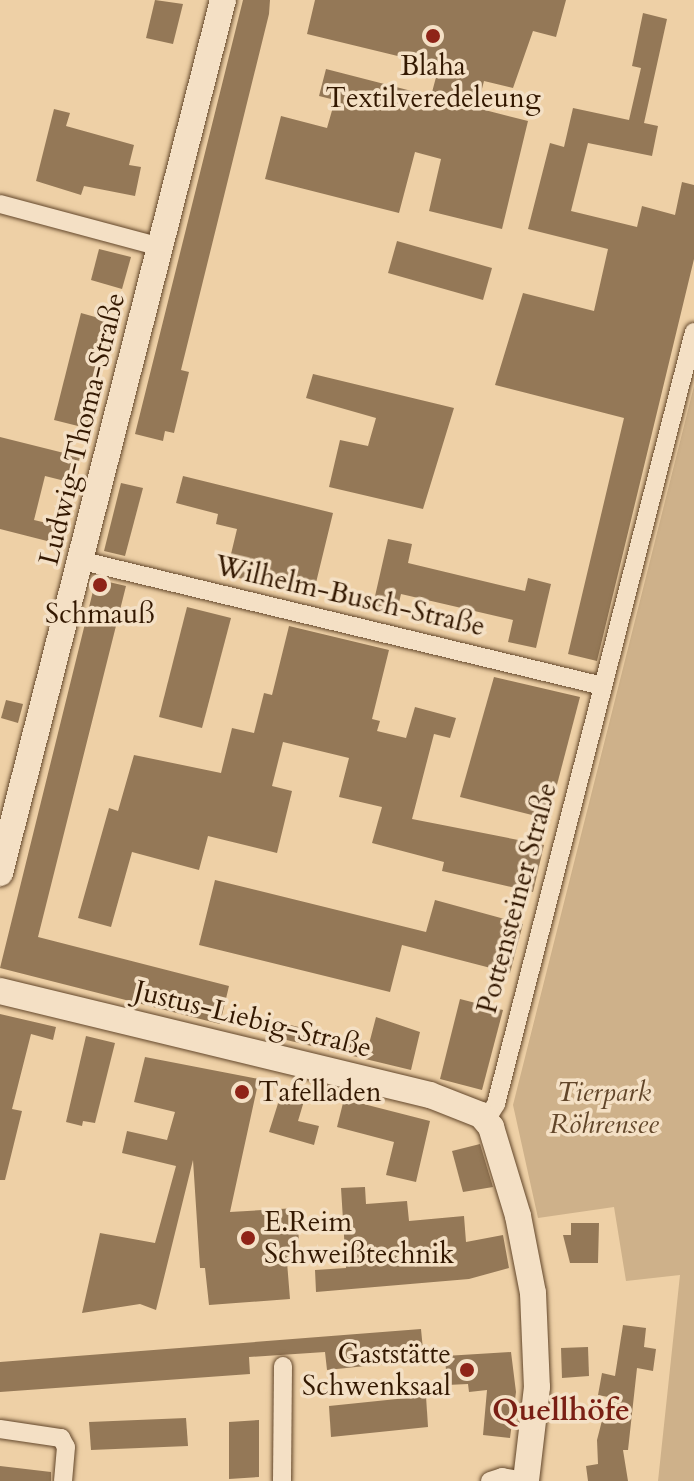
<!DOCTYPE html>
<meta charset="utf-8">
<style>
body{margin:0}
#map{position:relative;width:694px;height:1481px;overflow:hidden;background:#eed0a6;font-family:Cardo,serif}
div>[style]{position:absolute}
.green>*{inset:0;background:#ceb18a}
.building>*{inset:0;background:#947857}
.roads{filter:drop-shadow(0 0 2px #62462a) drop-shadow(0 0 2px #62462a)}
.street>*{height:18px;margin:-9px;padding:0 9px;transform-origin:9px;border-radius:9px;background:#f4e0c5}
.secondary>*{height:26px;margin:-13px;padding:0 13px;transform-origin:13px;border-radius:13px;background:#f4e0c5}
.dots>*{width:22px;height:22px;translate:-50% -50%;box-sizing:border-box;border:4px solid #f4e0c5;border-radius:50%}
span{translate:-50% -50%;white-space:nowrap;text-align:center;line-height:1.15;-webkit-text-stroke:7px #f4e0c5;paint-order:stroke}
.poi-label{font-size:28px;color:#331801}
.left{translate:0 -50%;text-align:left}
.right{translate:-100% -50%;text-align:right}
.street-label{font-size:28px;color:#331801}
.park-label{font-size:28px;color:#62462a;font-style:italic}
.neighbourhood-label{font-size:30px;color:#7a1f14;font-weight:700}
</style>
<div id="map">
<div class="green">
<div style="clip-path:polygon(694px 386px,694px 1481px,658px 1481px,680px 1275px,626px 1281px,614px 1207px,538px 1218px,513px 1105px)"></div>
</div>
<div class="building">
<div style="clip-path:polygon(155px 0,183px 4px,173px 44px,146px 38px)"></div>
<div style="clip-path:polygon(243px 0,270px 0,269px 14px,181px 370px,189px 372px,174px 433px,165px 431px,163px 441px,135px 434px)"></div>
<div style="clip-path:polygon(315px 0,566px 0,556px 37px,533px 31px,513px 88px,484px 81px,477px 108px,528px 121px,502px 229px,429px 211px,441px 159px,415px 152px,399px 213px,265px 179px,281px 116px,327px 128px,335px 100px,319px 96px,326px 69px,431px 96px,439px 66px,307px 34px)"></div>
<div style="clip-path:polygon(643px 13px,667px 19px,644px 123px,658px 126px,652px 156px,588px 143px,571px 211px,637px 227px,642px 206px,675px 215px,682px 182px,694px 185px,694px 259px,597px 661px,568px 654px,624px 418px,495px 385px,523px 293px,594px 311px,608px 249px,528px 229px,550px 143px,564px 147px,573px 108px,629px 120px,641px 68px,632px 66px)"></div>
<div style="clip-path:polygon(54px 109px,70px 113px,66px 126px,134px 145px,129px 165px,141px 167px,135px 196px,84px 186px,81px 195px,36px 181px)"></div>
<div style="clip-path:polygon(397px 241px,492px 268px,483px 300px,388px 273px)"></div>
<div style="clip-path:polygon(99px 249px,131px 257px,122px 289px,91px 280px)"></div>
<div style="clip-path:polygon(81px 313px,113px 322px,86px 428px,54px 420px)"></div>
<div style="clip-path:polygon(313px 374px,454px 408px,423px 509px,329px 487px,340px 440px,368px 446px,376px 418px,306px 398px)"></div>
<div style="clip-path:polygon(0 437px,80px 457px,73px 483px,45px 476px,34px 520px,55px 525px,51px 542px,0 529px)"></div>
<div style="clip-path:polygon(183px 476px,333px 513px,313px 595px,226px 575px,237px 529px,216px 524px,218px 514px,176px 503px)"></div>
<div style="clip-path:polygon(121px 483px,143px 488px,125px 556px,104px 551px)"></div>
<div style="clip-path:polygon(388px 539px,412px 544px,408px 563px,525px 591px,528px 578px,551px 584px,536px 648px,508px 642px,513px 620px,401px 594px,397px 611px,373px 605px)"></div>
<div style="clip-path:polygon(96px 579px,126px 586px,38px 937px,229px 986px,220px 1024px,0 968px)"></div>
<div style="clip-path:polygon(187px 607px,231px 618px,202px 728px,159px 717px)"></div>
<div style="clip-path:polygon(289px 626px,389px 650px,372px 719px,380px 721px,377px 731px,406px 738px,415px 707px,456px 718px,450px 738px,434px 734px,412px 819px,544px 845px,533px 892px,442px 871px,444px 862px,372px 843px,382px 807px,339px 797px,349px 758px,283px 742px,272px 786px,292px 791px,277px 853px,208px 836px,199px 870px,132px 852px,111px 927px,78px 918px,109px 808px,118px 811px,134px 755px,221px 773px,232px 728px,254px 733px,264px 693px,272px 695px)"></div>
<div style="clip-path:polygon(494px 677px,580px 697px,548px 819px,460px 797px)"></div>
<div style="clip-path:polygon(6px 700px,23px 704px,18px 723px,1px 718px)"></div>
<div style="clip-path:polygon(215px 880px,426px 932px,435px 900px,523px 924px,510px 973px,402px 945px,390px 992px,199px 945px)"></div>
<div style="clip-path:polygon(460px 999px,503px 1010px,482px 1090px,440px 1079px)"></div>
<div style="clip-path:polygon(0 1014px,56px 1027px,53px 1040px,31px 1034px,12px 1109px,22px 1111px,5px 1180px,0 1180px)"></div>
<div style="clip-path:polygon(376px 1017px,420px 1032px,411px 1070px,274px 1037px,278px 1022px,369px 1044px)"></div>
<div style="clip-path:polygon(86px 1036px,115px 1043px,95px 1123px,83px 1121px,82px 1126px,66px 1122px)"></div>
<div style="clip-path:polygon(145px 1057px,259px 1079px,230px 1212px,297px 1208px,300px 1262px,287px 1262px,290px 1299px,209px 1305px,205px 1268px,200px 1268px,193px 1160px,156px 1310px,140px 1304px,82px 1313px,100px 1233px,155px 1243px,176px 1166px,122px 1153px,127px 1131px,167px 1140px,175px 1112px,134px 1102px)"></div>
<div style="clip-path:polygon(281px 1094px,304px 1101px,298px 1121px,319px 1126px,314px 1145px,269px 1132px)"></div>
<div style="clip-path:polygon(344px 1099px,430px 1121px,416px 1182px,386px 1175px,394px 1142px,337px 1127px)"></div>
<div style="clip-path:polygon(480px 1144px,493px 1187px,463px 1192px,452px 1151px)"></div>
<div style="clip-path:polygon(365px 1187px,366px 1204px,407px 1201px,409px 1221px,464px 1216px,466px 1242px,503px 1235px,509px 1268px,469px 1279px,316px 1292px,315px 1270px,346px 1268px,341px 1188px)"></div>
<div style="clip-path:polygon(571px 1223px,599px 1223px,598px 1263px,570px 1263px,563px 1235px,571px 1235px)"></div>
<div style="clip-path:polygon(623px 1325px,646px 1328px,644px 1347px,656px 1349px,653px 1371px,637px 1368px,628px 1450px,623px 1450px,628px 1481px,588px 1481px,586px 1466px,598px 1464px,597px 1440px,608px 1397px,598px 1395px,602px 1373px,615px 1376px)"></div>
<div style="clip-path:polygon(421px 1329px,424px 1360px,327px 1370px,325px 1352px,249px 1357px,250px 1374px,0 1392px,0 1362px)"></div>
<div style="clip-path:polygon(588px 1347px,589px 1376px,562px 1378px,561px 1348px)"></div>
<div style="clip-path:polygon(511px 1352px,516px 1392px,510px 1438px,483px 1435px,487px 1390px,469px 1392px,468px 1384px,447px 1385px,445px 1356px)"></div>
<div style="clip-path:polygon(426px 1396px,428px 1427px,331px 1437px,329px 1406px)"></div>
<div style="clip-path:polygon(186px 1418px,188px 1446px,91px 1450px,89px 1422px)"></div>
<div style="clip-path:polygon(259px 1420px,259px 1477px,229px 1479px,229px 1422px)"></div>
<div style="clip-path:polygon(0 1466px,51px 1472px,51px 1481px,0 1481px)"></div>
</div>
<div class="roads">
<div class="street">
<div style="left:0;top:204px;width:167px;rotate:15deg"></div>
<div style="left:83px;top:561px;width:535px;rotate:13.52deg"></div>
<div style="left:486px;top:1120px;width:19px;rotate:-58deg"></div>
<div style="left:496px;top:1104px;width:797px;rotate:-75.62deg"></div>
<div style="left:0;top:1429px;width:62px;rotate:8.4deg"></div>
<div style="left:61px;top:1438px;width:10px;rotate:61deg"></div>
<div style="left:66px;top:1447px;width:34px;rotate:95deg"></div>
<div style="left:282px;top:1481px;width:115px;rotate:-89.5deg"></div>
<div style="left:490px;top:1481px;width:13px;rotate:-18deg"></div>
<div style="left:502px;top:1477px;width:22px;rotate:10deg"></div>
</div>
<div class="secondary">
<div style="left:0;top:873px;width:901px;rotate:-75.67deg"></div>
<div style="left:0;top:991px;width:442px;rotate:13.6deg"></div>
<div style="left:430px;top:1095px;width:55px;rotate:21.4deg"></div>
<div style="left:481px;top:1115px;width:16px;rotate:50deg"></div>
<div style="left:491px;top:1127px;width:93px;rotate:73.1deg"></div>
<div style="left:518px;top:1216px;width:78px;rotate:79deg"></div>
<div style="left:533px;top:1293px;width:94px;rotate:87.6deg"></div>
<div style="left:537px;top:1387px;width:95px;rotate:96.7deg"></div>
</div>
</div>
<div class="dots">
<div style="left:433px;top:36px;background:#8f2418"></div>
<div style="left:100px;top:585px;background:#8f2418"></div>
<div style="left:242px;top:1092px;background:#8f2418"></div>
<div style="left:248px;top:1238px;background:#8f2418"></div>
<div style="left:467px;top:1370px;background:#8f2418"></div>
</div>
<div class="poi-label">
<span style="left:433px;top:82px">Blaha<br>Textilveredeleung</span>
<span style="left:100px;top:614px">Schmauß</span>
<span class="left" style="left:258px;top:1092px">Tafelladen</span>
<span class="left" style="left:264px;top:1238px">E.Reim<br>Schweißtechnik</span>
<span class="right" style="left:451px;top:1370px">Gaststätte<br>Schwenksaal</span>
</div>
<div class="street-label">
<span style="left:82px;top:429px;rotate:-76deg">Ludwig-Thoma-Straße</span>
<span style="left:350px;top:596px;rotate:13deg">Wilhelm-Busch-Straße</span>
<span style="left:517px;top:898px;rotate:-75deg">Pottensteiner Straße</span>
<span style="left:253px;top:1019px;rotate:14deg">Justus-Liebig-Straße</span>
</div>
<div class="park-label">
<span style="left:604px;top:1108px">Tierpark<br>Röhrensee</span>
</div>
<div class="neighbourhood-label">
<span style="left:561px;top:1411px">Quellhöfe</span>
</div>
</div>
